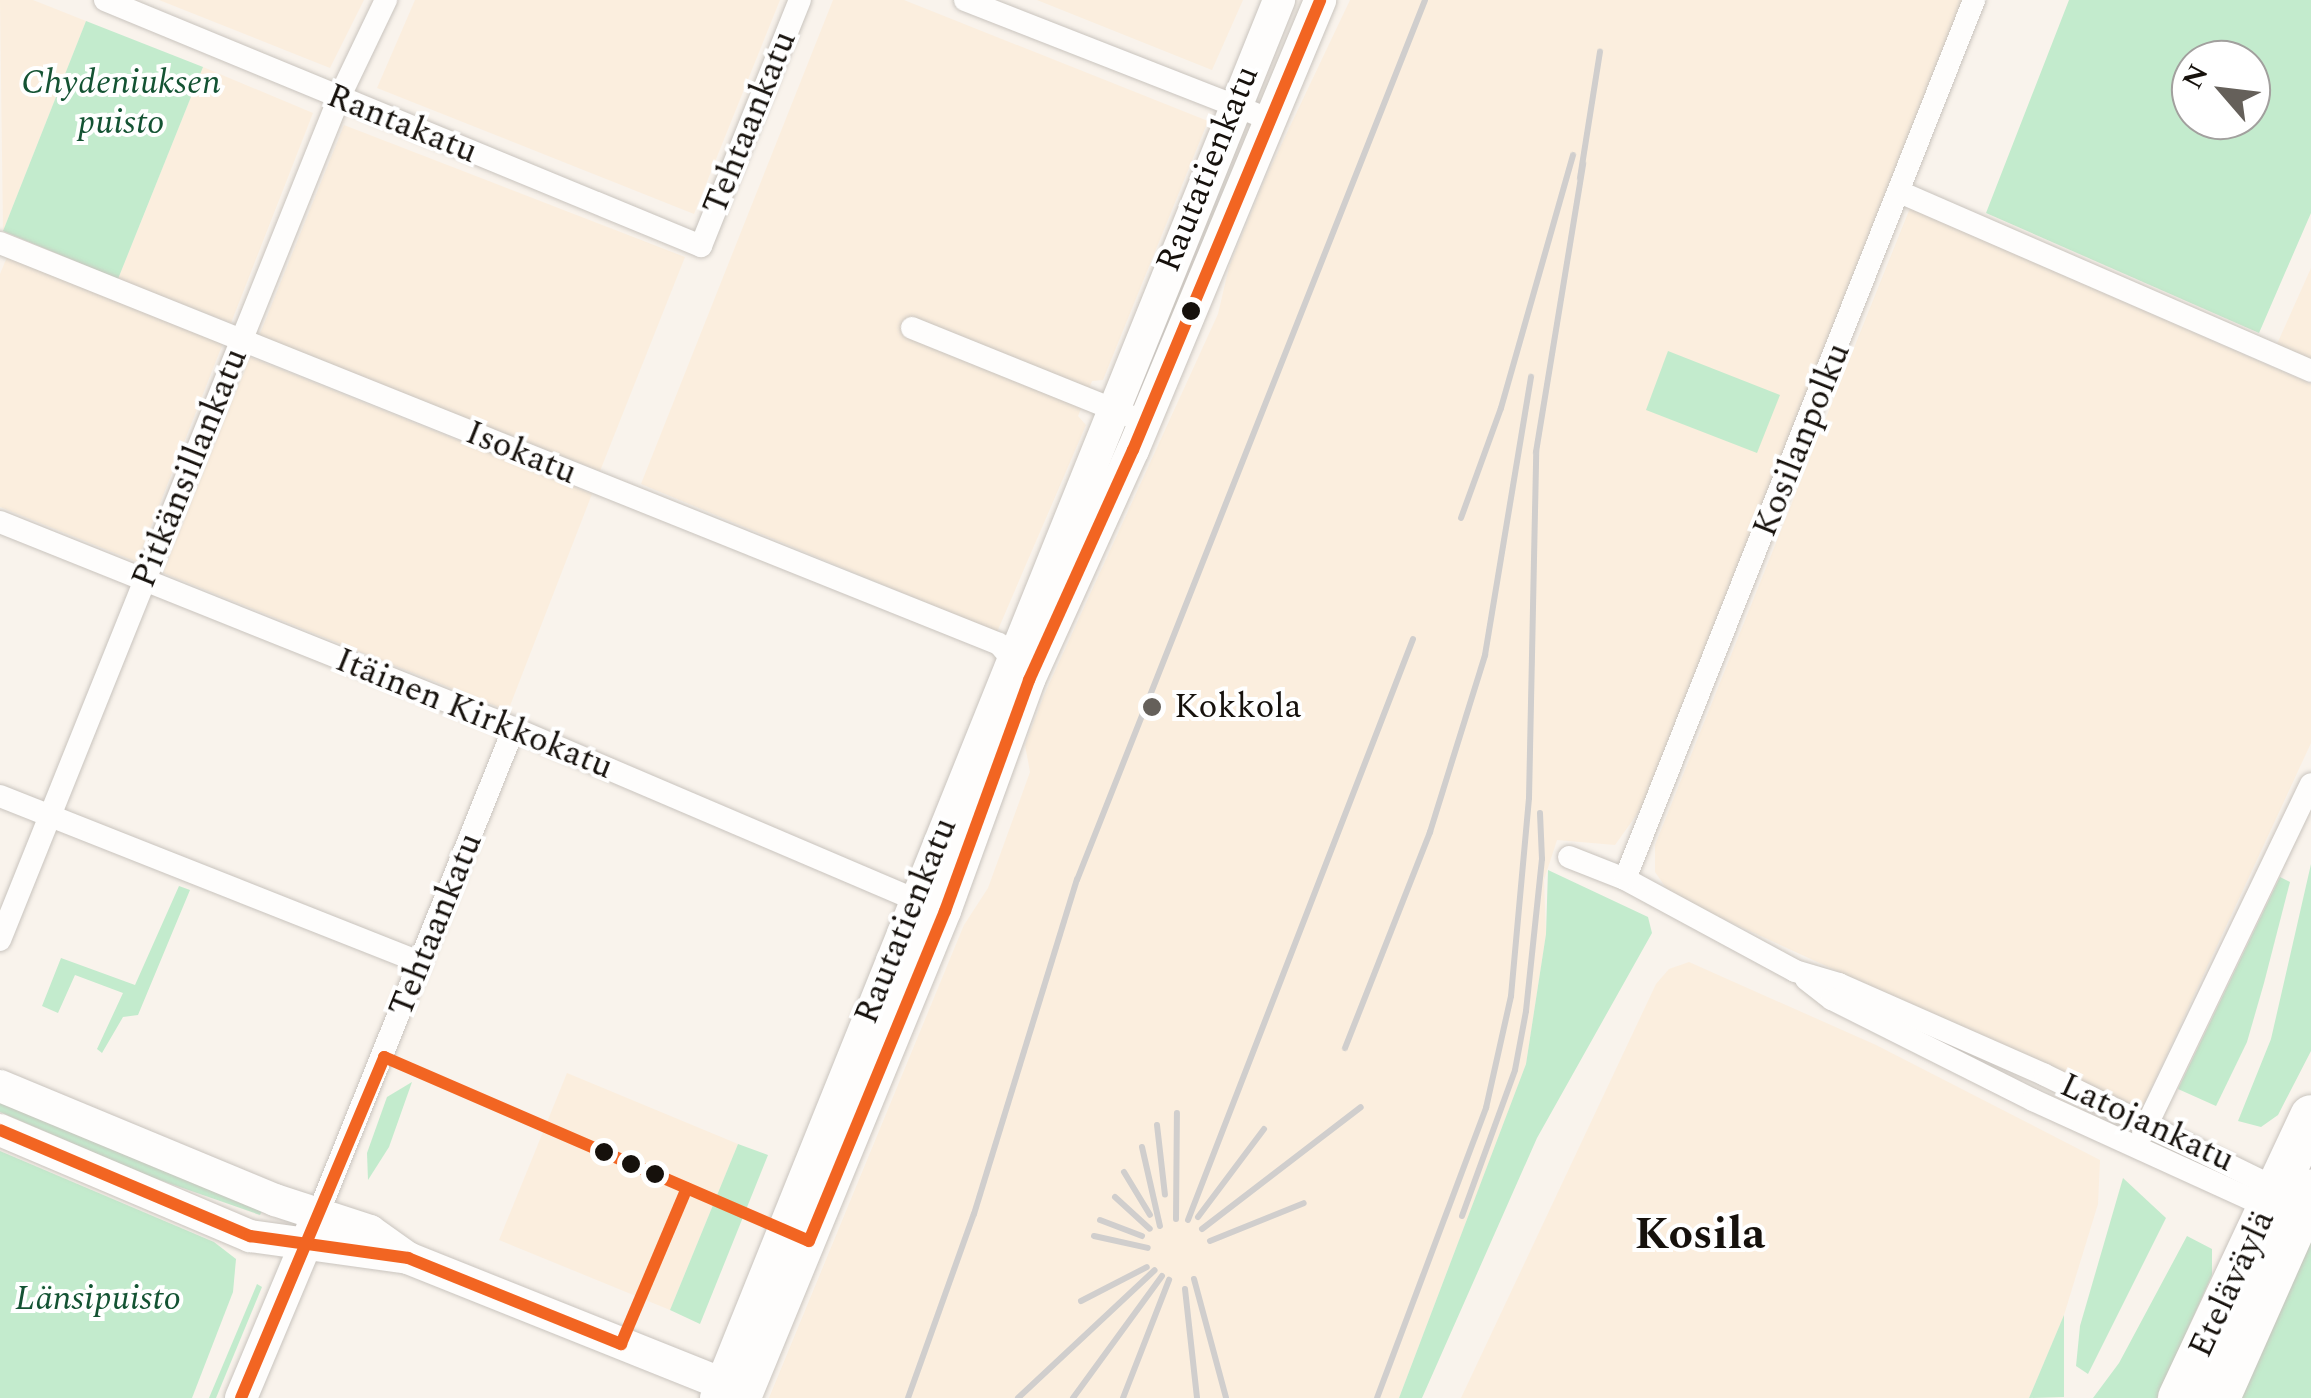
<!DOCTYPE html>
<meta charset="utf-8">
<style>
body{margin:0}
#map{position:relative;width:2311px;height:1398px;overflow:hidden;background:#f9f3ec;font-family:Spectral,serif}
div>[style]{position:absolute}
.built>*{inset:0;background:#fbeede}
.green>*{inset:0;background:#c3ebcd}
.roads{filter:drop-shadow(0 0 2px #c9c4be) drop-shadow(0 0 2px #c9c4be)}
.street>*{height:22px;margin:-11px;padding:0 11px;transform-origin:11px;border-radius:11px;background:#fefdfc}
.secondary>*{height:32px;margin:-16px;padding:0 16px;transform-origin:16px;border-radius:16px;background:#fefdfc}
.highway>*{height:42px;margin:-21px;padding:0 21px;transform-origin:21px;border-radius:21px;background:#fefdfc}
.rail>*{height:6px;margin:-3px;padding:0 3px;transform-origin:3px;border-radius:3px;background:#d0cecd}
.bus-1>*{height:12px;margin:-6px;padding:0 6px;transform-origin:6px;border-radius:6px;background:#f26522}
.dots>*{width:28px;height:28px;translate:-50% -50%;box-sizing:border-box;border:5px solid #fff;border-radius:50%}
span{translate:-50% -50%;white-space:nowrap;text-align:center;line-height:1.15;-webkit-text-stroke:8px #fff;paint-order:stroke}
.park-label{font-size:35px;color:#145333;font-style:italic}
.street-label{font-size:35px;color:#16110c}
.poi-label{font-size:35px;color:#16110c}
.left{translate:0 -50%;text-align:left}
.district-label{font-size:45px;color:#16110c;font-weight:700}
.north{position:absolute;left:2171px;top:40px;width:100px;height:100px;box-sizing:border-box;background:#fff;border:2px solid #a2a09e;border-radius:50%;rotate:298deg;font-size:28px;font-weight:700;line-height:40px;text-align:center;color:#16110c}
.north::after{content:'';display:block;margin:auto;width:35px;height:45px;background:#65605a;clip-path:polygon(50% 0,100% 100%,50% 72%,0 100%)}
</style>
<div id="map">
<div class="built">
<div style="clip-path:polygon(0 0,33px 0,86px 21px,3px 231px)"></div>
<div style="clip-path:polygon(159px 0,364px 0,330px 68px)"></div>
<div style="clip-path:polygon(415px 0,780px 0,694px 214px,377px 88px)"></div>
<div style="clip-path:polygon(833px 0,904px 0,1208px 121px,1103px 380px,1092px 381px,1078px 416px,1086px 425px,997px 632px,641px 484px)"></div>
<div style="clip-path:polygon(1037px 0,1243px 0,1212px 70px)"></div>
<div style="clip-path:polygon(1350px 0,1966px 0,1645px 803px,1615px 845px,1557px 840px,1544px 880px,1546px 934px,1526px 1064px,1399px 1398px,769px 1398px,964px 925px,988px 888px,1030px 772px,1025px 745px,1044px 695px,1218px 314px,1229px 267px,1265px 179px)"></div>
<div style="clip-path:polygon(203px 67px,313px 113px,231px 323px,118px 279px)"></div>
<div style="clip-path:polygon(344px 125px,685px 257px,600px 471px,259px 336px)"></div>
<div style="clip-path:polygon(1910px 208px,2311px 384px,2311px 743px,2141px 1110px,1671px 895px,1655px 872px,1655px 845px)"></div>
<div style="clip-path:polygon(7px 257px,223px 343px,137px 562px,0 507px,0 274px)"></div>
<div style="clip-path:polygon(2311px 268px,2311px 359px,2277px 344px)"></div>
<div style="clip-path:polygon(250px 357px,592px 494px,508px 711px,163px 573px)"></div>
<div style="clip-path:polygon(1689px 962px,1876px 1045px,2100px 1160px,2098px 1204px,2064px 1315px,2029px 1398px,1461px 1398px,1656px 984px,1669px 969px)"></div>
<div style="clip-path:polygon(567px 1073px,738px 1144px,670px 1310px,499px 1240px)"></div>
</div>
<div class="green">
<div style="clip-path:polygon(evenodd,2069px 0,2311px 0,2311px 213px,2259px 333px,1986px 213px,2069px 0,2191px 60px,2251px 60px,2251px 120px,2191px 120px,2191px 60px)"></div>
<div style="clip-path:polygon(86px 21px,203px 67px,118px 279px,3px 231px)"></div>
<div style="clip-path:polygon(1668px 351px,1780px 395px,1757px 453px,1646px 410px)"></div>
<div style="clip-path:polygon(2311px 864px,2311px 1051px,2278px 1115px,2261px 1127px,2238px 1121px,2271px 1039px)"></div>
<div style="clip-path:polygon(1548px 870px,1648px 917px,1652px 933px,1537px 1138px,1422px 1398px,1399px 1398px,1526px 1064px,1546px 934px)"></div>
<div style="clip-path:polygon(2280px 877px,2290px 882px,2264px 983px,2247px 1042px,2216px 1106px,2178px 1089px)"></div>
<div style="clip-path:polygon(179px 886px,190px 890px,138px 1015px,123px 1017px,102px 1053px,97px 1049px,123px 993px,75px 975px,58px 1013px,42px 1006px,61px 958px,135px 985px)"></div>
<div style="clip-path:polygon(412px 1082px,389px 1147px,368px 1180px,367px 1153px,387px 1097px)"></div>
<div style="clip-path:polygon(0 1101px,263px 1209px,260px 1215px,151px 1177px,0 1112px)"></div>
<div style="clip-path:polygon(738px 1144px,768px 1155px,700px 1324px,670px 1310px)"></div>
<div style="clip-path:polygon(0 1151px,214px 1242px,236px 1259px,233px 1292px,192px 1398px,0 1398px)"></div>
<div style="clip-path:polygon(2123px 1178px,2166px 1218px,2088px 1374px,2076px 1366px,2080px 1326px)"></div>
<div style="clip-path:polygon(2311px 1234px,2311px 1398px,2240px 1398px)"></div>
<div style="clip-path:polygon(2187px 1236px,2212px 1249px,2212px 1275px,2157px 1398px,2093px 1398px,2119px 1363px)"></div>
<div style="clip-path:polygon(257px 1284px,262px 1287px,216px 1398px,209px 1398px)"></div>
<div style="clip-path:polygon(2064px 1315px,2064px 1397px,2029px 1398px)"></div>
</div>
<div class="roads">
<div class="street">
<div style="left:105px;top:0;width:645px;rotate:22.43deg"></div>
<div style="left:701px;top:246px;width:265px;rotate:-68.1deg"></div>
<div style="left:965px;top:0;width:323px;rotate:21.4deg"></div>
<div style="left:1902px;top:193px;width:446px;rotate:23.5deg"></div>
<div style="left:0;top:243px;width:1076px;rotate:21.87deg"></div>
<div style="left:999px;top:644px;width:33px;rotate:49deg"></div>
<div style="left:912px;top:328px;width:251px;rotate:22deg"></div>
<div style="left:0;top:522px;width:532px;rotate:21.84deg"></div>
<div style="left:494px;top:720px;width:474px;rotate:23.1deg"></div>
<div style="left:0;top:796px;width:452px;rotate:21.6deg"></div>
<div style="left:1569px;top:857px;width:60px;rotate:21.4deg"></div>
<div style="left:1625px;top:879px;width:193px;rotate:28.4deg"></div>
<div style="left:1795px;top:971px;width:46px;rotate:16.5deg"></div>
<div style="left:1839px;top:984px;width:225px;rotate:23.8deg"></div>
<div style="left:2045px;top:1075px;width:266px;rotate:26.1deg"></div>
<div style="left:1625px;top:879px;width:946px;rotate:-68.34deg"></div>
<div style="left:0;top:940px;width:908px;rotate:-68.07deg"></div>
<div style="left:339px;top:98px;width:109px;rotate:-64.4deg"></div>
<div style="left:1806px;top:979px;width:33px;rotate:38deg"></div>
<div style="left:1832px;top:999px;width:225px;rotate:26.7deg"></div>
<div style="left:2033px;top:1100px;width:265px;rotate:24.5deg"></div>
<div style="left:2143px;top:1133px;width:387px;rotate:-64.3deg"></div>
<div style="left:318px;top:1214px;width:524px;rotate:-68.04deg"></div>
</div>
<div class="secondary">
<div style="left:0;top:1086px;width:298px;rotate:22.5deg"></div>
<div style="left:275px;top:1200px;width:100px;rotate:18.1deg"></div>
<div style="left:370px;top:1231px;width:47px;rotate:35.4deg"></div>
<div style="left:408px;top:1258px;width:355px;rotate:21.8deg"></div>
<div style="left:0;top:1130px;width:272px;rotate:23deg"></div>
<div style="left:250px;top:1236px;width:160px;rotate:7.9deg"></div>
<div style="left:241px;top:1398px;width:186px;rotate:-67.2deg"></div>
<div style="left:716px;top:1398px;width:1507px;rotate:-68.06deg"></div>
<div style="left:745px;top:1398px;width:526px;rotate:-67.67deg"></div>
<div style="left:945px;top:911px;width:246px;rotate:-70deg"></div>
<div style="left:1029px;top:680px;width:252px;rotate:-65.7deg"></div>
<div style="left:1133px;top:450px;width:487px;rotate:-67.4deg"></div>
</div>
<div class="highway">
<div style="left:2179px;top:1398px;width:311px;rotate:-64.9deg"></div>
<div style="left:2219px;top:1398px;width:227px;rotate:-66.1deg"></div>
</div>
</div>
<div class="rail">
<div style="left:1580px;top:178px;width:128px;rotate:-81deg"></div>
<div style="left:1461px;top:518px;width:117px;rotate:-70deg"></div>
<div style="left:1501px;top:408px;width:263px;rotate:-74.1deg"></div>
<div style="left:1345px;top:1048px;width:232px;rotate:-68.5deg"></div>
<div style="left:1430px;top:832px;width:185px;rotate:-72.7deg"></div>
<div style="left:1485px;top:655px;width:282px;rotate:-80.6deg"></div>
<div style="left:1157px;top:1125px;width:70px;rotate:83.5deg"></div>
<div style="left:1142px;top:1147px;width:81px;rotate:77.2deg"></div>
<div style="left:1124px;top:1172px;width:50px;rotate:58.8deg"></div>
<div style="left:1115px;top:1197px;width:47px;rotate:42.4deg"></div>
<div style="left:1462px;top:1216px;width:155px;rotate:-70deg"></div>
<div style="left:1515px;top:1070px;width:60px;rotate:-79.4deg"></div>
<div style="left:1526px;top:1011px;width:153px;rotate:-84deg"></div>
<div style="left:1542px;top:859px;width:46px;rotate:-92.5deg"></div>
<div style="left:1198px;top:1217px;width:110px;rotate:-53.1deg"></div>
<div style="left:1176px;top:1219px;width:106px;rotate:-89.5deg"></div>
<div style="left:1100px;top:1220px;width:45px;rotate:20.9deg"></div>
<div style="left:1188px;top:1220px;width:623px;rotate:-68.83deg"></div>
<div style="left:1202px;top:1229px;width:200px;rotate:-37.5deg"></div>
<div style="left:1094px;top:1236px;width:55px;rotate:12.5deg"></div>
<div style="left:1210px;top:1241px;width:101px;rotate:-22deg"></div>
<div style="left:1194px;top:1279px;width:123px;rotate:74.9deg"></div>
<div style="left:1185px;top:1289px;width:110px;rotate:83.7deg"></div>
<div style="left:1081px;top:1301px;width:74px;rotate:-27.3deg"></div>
<div style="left:908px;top:1398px;width:195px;rotate:-70.3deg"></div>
<div style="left:974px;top:1214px;width:350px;rotate:-72.9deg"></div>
<div style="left:1077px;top:880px;width:946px;rotate:-68.42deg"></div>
<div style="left:1018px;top:1398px;width:187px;rotate:-43.1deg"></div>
<div style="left:1073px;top:1398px;width:151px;rotate:-53.9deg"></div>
<div style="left:1123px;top:1398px;width:127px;rotate:-68.7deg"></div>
<div style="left:1377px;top:1398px;width:310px;rotate:-69.4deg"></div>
<div style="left:1486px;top:1108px;width:115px;rotate:-77.4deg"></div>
<div style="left:1511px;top:996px;width:199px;rotate:-84.8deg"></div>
<div style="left:1529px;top:798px;width:346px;rotate:-88.8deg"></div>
<div style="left:1536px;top:452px;width:292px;rotate:-80.7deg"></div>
</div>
<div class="bus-1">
<div style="left:0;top:1130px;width:272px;rotate:23deg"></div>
<div style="left:250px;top:1236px;width:160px;rotate:7.9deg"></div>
<div style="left:408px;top:1258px;width:230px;rotate:22deg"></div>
<div style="left:621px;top:1344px;width:169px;rotate:-67.1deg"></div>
<div style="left:241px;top:1398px;width:370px;rotate:-67.2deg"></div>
<div style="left:384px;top:1057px;width:463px;rotate:23.4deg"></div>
<div style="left:809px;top:1241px;width:357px;rotate:-67.6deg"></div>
<div style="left:945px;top:911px;width:246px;rotate:-70deg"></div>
<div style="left:1029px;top:680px;width:252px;rotate:-65.7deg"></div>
<div style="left:1133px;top:450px;width:487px;rotate:-67.4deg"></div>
</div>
<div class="dots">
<div style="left:1191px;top:311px;background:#16110c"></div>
<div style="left:1152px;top:707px;background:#65605a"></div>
<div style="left:604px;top:1152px;background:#16110c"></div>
<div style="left:631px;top:1164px;background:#16110c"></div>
<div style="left:655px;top:1174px;background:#16110c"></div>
</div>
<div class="park-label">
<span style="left:121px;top:103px">Chydeniuksen<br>puisto</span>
<span style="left:98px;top:1299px">Länsipuisto</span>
</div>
<div class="street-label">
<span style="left:750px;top:123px;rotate:-68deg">Tehtaankatu</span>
<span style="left:402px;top:124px;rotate:22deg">Rantakatu</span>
<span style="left:1208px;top:169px;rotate:-68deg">Rautatienkatu</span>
<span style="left:1802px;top:440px;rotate:-68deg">Kosilanpolku</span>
<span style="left:521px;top:453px;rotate:22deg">Isokatu</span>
<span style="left:190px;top:468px;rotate:-68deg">Pitkänsillankatu</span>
<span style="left:474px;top:714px;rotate:22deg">Itäinen Kirkkokatu</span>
<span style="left:906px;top:921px;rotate:-68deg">Rautatienkatu</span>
<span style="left:436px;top:925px;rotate:-68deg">Tehtaankatu</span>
<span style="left:2147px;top:1123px;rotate:25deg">Latojankatu</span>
<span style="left:2232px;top:1284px;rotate:-65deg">Eteläväylä</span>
</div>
<div class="poi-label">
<span class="left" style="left:1174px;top:707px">Kokkola</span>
</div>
<div class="district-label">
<span style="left:1700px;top:1235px">Kosila</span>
</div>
<div class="north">N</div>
</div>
